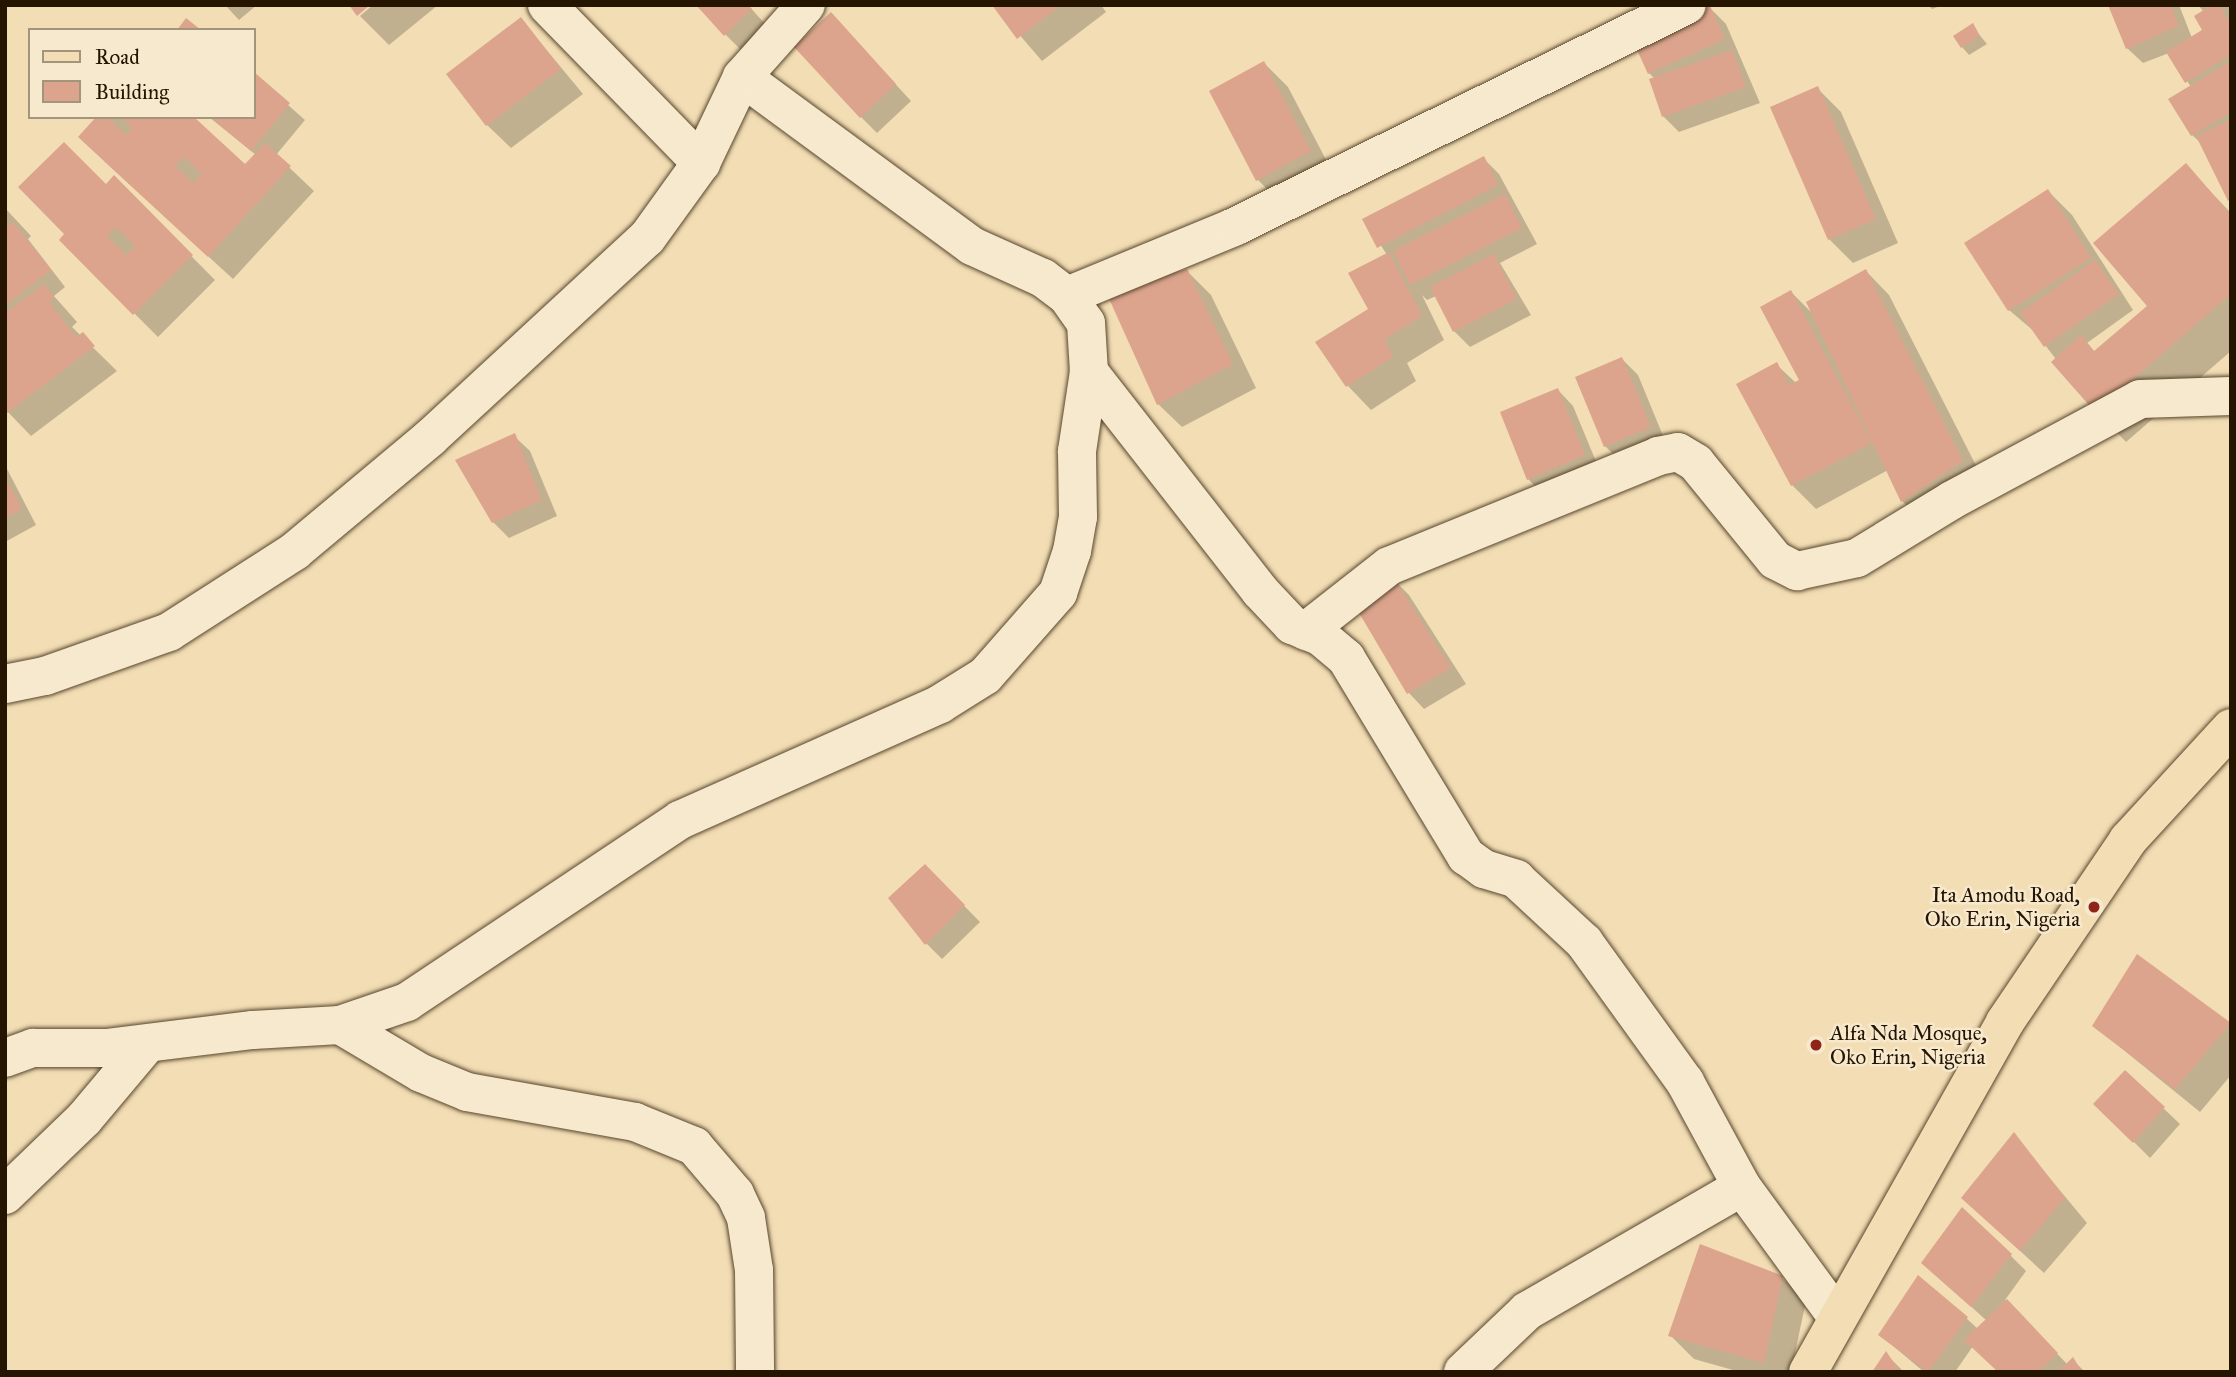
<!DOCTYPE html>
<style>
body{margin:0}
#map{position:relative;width:2236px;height:1377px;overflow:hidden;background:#f2ddb4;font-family:"IM FELL Great Primer",serif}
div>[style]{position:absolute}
.shadow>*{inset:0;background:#0003}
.building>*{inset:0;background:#dca48d}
.roads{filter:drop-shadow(0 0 2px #58462d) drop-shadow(0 0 2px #58462d)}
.minor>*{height:38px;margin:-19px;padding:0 19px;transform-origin:19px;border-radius:19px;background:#f7e9ce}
.major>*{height:38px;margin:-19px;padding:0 19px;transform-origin:19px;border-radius:19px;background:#f2ddb4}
.dots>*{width:19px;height:19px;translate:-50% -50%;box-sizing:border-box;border:4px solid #f7e9ce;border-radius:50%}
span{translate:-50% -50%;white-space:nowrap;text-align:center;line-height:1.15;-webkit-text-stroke:5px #f7e9ce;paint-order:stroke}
.poi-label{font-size:21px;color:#241400}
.right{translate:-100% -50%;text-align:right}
.left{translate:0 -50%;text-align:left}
.frame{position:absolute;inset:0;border:7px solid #241400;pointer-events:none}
.legend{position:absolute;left:28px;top:28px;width:228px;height:91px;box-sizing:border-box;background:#f7e9ce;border:2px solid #a3947c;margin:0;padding:9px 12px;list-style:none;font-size:21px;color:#241400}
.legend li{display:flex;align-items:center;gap:14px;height:35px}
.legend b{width:35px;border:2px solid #a3947c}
</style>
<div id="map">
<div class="shadow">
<div style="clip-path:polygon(225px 5px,257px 5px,239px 20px)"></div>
<div style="clip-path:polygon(373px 5px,438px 5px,389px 45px,360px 16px)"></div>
<div style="clip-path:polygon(748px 5px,767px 26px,741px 50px,725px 34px)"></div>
<div style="clip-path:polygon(994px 5px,1101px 5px,1106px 12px,1042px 61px)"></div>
<div style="clip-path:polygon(1928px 5px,1943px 5px,1932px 9px)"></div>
<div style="clip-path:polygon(2110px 5px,2179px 5px,2192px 38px,2205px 31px,2204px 12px,2198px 5px,2231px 5px,2231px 201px,2203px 145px,2192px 135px,2191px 87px,2169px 53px,2143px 63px,2127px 48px)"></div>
<div style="clip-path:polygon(1710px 8px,1726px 24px,1760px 103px,1679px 132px,1663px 116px,1655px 79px,1649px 73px)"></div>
<div style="clip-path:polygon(521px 19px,583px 94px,511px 148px,487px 125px)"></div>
<div style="clip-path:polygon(1972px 26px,1987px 44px,1969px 55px,1962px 47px)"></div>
<div style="clip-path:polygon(847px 31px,911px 101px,877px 133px,861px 117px)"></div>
<div style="clip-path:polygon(1264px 63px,1288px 87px,1334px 175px,1281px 203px,1258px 180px)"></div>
<div style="clip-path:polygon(254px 75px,305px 120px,276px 155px,314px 191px,233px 279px,104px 161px,99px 117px,191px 117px,245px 167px,256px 155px,209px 117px,254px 117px)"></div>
<div style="clip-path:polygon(1817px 88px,1841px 112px,1898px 243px,1853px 263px,1829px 239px)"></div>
<div style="clip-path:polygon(1483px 158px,1499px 174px,1537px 244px,1500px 263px,1531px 315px,1470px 347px,1454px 331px,1436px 296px,1427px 300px,1422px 295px,1444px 340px,1407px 363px,1416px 381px,1371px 410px,1348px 386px,1318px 342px,1370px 309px,1387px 255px,1365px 220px)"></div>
<div style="clip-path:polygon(2185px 165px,2231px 213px,2231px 351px,2126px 442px,2096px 411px,2035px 332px,2009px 310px,2048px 191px,2072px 215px,2133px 310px,2087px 343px,2095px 352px,2149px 306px)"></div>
<div style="clip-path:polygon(114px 178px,215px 280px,158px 337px,61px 240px)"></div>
<div style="clip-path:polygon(5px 208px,31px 236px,28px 239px,65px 287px,54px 296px,77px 322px,72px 327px,117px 371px,31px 436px,5px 409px)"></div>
<div style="clip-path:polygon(1187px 271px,1211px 295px,1256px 388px,1182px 427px,1158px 404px)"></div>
<div style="clip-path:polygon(1866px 271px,1889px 295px,1986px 485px,1926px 524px,1902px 501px,1888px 470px,1816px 509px,1792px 485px,1777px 365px,1796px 383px,1801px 380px,1791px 292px,1813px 314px)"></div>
<div style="clip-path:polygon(1622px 359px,1638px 375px,1666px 443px,1621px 462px,1605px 446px)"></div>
<div style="clip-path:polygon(1558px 390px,1573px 406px,1600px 471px,1544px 495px,1528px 479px)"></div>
<div style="clip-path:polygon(514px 436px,530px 451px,557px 516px,509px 538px,493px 522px)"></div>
<div style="clip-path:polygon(5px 465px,36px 525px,5px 542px)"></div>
<div style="clip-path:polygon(1393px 579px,1409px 595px,1466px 684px,1424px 709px,1409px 693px,1358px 606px)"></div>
<div style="clip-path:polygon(925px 866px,980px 922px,942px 959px,926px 943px)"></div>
<div style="clip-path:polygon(2137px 956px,2231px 1026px,2231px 1075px,2200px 1112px,2094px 1026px)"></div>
<div style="clip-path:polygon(2125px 1072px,2180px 1124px,2150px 1158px,2096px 1104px)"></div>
<div style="clip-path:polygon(2014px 1135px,2087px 1223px,2044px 1273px,1963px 1198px)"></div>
<div style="clip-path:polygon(2010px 1255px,2026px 1271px,2005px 1300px,2068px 1365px,2073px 1360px,2085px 1372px,2000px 1372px,1973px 1346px,1955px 1372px,1924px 1372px,1880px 1335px,1966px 1318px,1978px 1329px,1987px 1321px,1923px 1263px)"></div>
<div style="clip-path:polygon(1782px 1278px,1806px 1301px,1791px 1372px,1740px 1372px,1694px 1359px,1670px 1335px)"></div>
<div style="clip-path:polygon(1886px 1354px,1901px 1369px,1903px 1372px,1874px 1372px)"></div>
</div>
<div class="building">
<div style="clip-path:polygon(349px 5px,370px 5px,357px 16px)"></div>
<div style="clip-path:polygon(696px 5px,748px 5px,752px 9px,724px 36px)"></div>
<div style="clip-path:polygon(992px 5px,1061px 5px,1017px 39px)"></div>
<div style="clip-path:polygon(2108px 5px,2171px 5px,2179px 26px,2126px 49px)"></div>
<div style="clip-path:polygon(2212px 5px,2219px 5px,2231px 25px,2231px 55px,2185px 83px,2166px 52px,2202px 30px,2194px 16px)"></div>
<div style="clip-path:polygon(1710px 6px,1725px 39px,1648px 74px,1633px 41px)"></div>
<div style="clip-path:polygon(831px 12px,896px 84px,860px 118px,794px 47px)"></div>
<div style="clip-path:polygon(521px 17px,561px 69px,486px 126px,446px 74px)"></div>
<div style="clip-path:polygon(186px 18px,201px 30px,177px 30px)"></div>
<div style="clip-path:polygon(1973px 23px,1980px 36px,1961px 48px,1953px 36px)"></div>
<div style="clip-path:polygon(1732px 50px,1746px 87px,1662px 117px,1649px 79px)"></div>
<div style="clip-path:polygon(1264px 61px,1311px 151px,1256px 181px,1209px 91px)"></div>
<div style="clip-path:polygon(2231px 61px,2231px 112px,2191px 136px,2168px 99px)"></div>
<div style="clip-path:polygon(254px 72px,290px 103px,251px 151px,210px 117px,254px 117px)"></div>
<div style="clip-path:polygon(1818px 86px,1876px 219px,1828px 240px,1770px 107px)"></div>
<div style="clip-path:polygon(evenodd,96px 117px,107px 117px,126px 135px,132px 128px,121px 117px,194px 117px,245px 164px,265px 143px,291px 166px,208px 257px,78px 137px,96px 117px,184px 157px,202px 174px,194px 183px,175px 166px,184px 157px)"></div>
<div style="clip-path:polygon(2231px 119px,2231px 199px,2228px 201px,2196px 136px)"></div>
<div style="clip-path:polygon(evenodd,64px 142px,106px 184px,114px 175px,193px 255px,133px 315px,59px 240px,64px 234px,18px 187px,64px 142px,116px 227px,135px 246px,126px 255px,107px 236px,116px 227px)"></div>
<div style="clip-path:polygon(1484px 156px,1498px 185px,1377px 248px,1362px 219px)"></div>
<div style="clip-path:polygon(2186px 163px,2231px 215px,2231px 294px,2095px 412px,2051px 362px,2081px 335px,2094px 351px,2147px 306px,2093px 243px)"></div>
<div style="clip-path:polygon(2048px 189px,2091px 258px,2008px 311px,1964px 243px)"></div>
<div style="clip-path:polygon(1505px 194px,1522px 228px,1410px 285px,1393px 251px)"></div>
<div style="clip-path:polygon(13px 222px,51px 270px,5px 306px,5px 229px)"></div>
<div style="clip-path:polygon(1389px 252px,1422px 316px,1385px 339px,1393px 357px,1346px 387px,1315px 342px,1368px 309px,1348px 273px)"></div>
<div style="clip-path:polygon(1494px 254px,1517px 299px,1453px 332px,1430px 287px)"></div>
<div style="clip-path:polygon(2095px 260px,2119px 294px,2044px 347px,2020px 313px)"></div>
<div style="clip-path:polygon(1187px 269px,1233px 364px,1157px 405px,1106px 292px)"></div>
<div style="clip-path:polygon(1866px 269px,1963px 461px,1901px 502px,1806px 302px)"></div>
<div style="clip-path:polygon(44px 284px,55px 298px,49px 302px,76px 337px,83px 332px,95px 346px,7px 413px,5px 313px)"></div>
<div style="clip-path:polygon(1791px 290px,1872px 443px,1791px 486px,1736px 384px,1777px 362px,1789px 385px,1799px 380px,1760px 307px)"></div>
<div style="clip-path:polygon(1622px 357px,1651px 427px,1604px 447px,1575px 377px)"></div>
<div style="clip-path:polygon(1558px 388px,1585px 455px,1527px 480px,1500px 412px)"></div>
<div style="clip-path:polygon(515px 433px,542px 500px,492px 523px,455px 460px)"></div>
<div style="clip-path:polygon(5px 477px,22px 509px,5px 518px)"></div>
<div style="clip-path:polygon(1393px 577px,1451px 668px,1407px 694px,1355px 606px)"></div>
<div style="clip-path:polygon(925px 864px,965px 905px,925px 945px,888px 898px)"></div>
<div style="clip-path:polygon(2137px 954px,2231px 1023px,2175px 1089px,2092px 1026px)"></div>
<div style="clip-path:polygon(2125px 1070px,2165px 1107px,2133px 1143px,2093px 1104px)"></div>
<div style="clip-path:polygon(2014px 1132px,2065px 1198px,2020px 1251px,1961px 1198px)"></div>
<div style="clip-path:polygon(1962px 1207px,2012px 1254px,1971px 1307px,1921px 1263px)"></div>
<div style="clip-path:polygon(1700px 1244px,1783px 1276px,1764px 1363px,1668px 1336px)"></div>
<div style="clip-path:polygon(1918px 1275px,1968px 1317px,1928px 1372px,1878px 1335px)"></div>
<div style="clip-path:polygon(2007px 1299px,2058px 1353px,2038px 1372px,1998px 1372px,1964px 1340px)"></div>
<div style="clip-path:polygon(1886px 1351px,1900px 1372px,1872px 1372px)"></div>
<div style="clip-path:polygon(2073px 1357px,2082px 1372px,2058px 1372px)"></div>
</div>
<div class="roads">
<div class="minor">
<div style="left:547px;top:5px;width:221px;rotate:45.7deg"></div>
<div style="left:742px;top:77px;width:285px;rotate:36.3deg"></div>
<div style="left:972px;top:246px;width:78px;rotate:24.3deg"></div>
<div style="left:1043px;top:278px;width:30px;rotate:37deg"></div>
<div style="left:1067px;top:296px;width:33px;rotate:55deg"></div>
<div style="left:1086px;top:323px;width:49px;rotate:86.5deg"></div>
<div style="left:1089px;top:372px;width:278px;rotate:52deg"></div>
<div style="left:1260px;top:591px;width:47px;rotate:46.7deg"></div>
<div style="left:1292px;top:625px;width:31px;rotate:22deg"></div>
<div style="left:1321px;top:637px;width:33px;rotate:40deg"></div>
<div style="left:1346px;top:658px;width:232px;rotate:58.8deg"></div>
<div style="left:1466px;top:856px;width:22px;rotate:36deg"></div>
<div style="left:1484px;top:869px;width:34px;rotate:17deg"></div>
<div style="left:1516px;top:879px;width:93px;rotate:42.8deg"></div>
<div style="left:1584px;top:942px;width:173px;rotate:54.2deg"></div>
<div style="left:1685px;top:1082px;width:119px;rotate:61.5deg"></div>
<div style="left:1742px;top:1187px;width:162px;rotate:53.8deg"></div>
<div style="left:1067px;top:296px;width:181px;rotate:-22.4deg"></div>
<div style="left:1234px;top:227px;width:504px;rotate:-26.11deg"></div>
<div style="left:1306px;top:631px;width:105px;rotate:-38.1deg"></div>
<div style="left:1389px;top:566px;width:291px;rotate:-22.2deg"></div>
<div style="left:1658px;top:456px;width:20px;rotate:-11deg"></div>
<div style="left:1678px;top:452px;width:21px;rotate:31deg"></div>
<div style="left:1696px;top:463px;width:125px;rotate:50.8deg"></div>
<div style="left:1775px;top:560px;width:25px;rotate:27deg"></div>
<div style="left:1797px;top:571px;width:61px;rotate:-12.2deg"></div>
<div style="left:1857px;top:558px;width:111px;rotate:-31.4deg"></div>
<div style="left:1952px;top:500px;width:213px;rotate:-28.2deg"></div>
<div style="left:2140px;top:399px;width:91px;rotate:-1.9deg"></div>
<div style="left:5px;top:684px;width:41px;rotate:-11.3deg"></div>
<div style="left:45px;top:676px;width:132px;rotate:-19.5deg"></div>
<div style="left:169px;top:632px;width:150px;rotate:-32.7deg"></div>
<div style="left:295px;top:551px;width:176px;rotate:-39.9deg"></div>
<div style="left:430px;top:438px;width:295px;rotate:-42.7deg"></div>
<div style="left:647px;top:238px;width:92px;rotate:-54.2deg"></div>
<div style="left:701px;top:163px;width:95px;rotate:-64.5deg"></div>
<div style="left:742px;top:77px;width:96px;rotate:-48.4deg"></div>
<div style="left:340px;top:1025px;width:94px;rotate:30.7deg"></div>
<div style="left:421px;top:1073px;width:50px;rotate:22.4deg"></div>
<div style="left:467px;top:1092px;width:171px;rotate:10.1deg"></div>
<div style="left:635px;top:1122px;width:64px;rotate:22.1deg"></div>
<div style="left:694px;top:1146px;width:63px;rotate:49.5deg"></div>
<div style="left:735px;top:1194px;width:26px;rotate:65deg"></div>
<div style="left:746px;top:1218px;width:53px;rotate:81.3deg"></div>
<div style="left:754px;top:1270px;width:102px;rotate:89.4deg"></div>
<div style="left:5px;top:1058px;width:30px;rotate:-20deg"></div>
<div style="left:33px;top:1048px;width:73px"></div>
<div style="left:106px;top:1048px;width:148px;rotate:-7deg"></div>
<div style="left:253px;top:1030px;width:87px;rotate:-3.3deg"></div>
<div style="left:340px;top:1025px;width:71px;rotate:-18.9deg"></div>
<div style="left:407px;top:1002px;width:328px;rotate:-33.7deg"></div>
<div style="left:680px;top:820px;width:285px;rotate:-24deg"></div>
<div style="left:940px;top:704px;width:53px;rotate:-31.9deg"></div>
<div style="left:985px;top:676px;width:111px;rotate:-48.7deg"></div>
<div style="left:1058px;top:593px;width:44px;rotate:-71.6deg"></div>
<div style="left:1072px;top:551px;width:35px;rotate:-80deg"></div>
<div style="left:1078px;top:517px;width:66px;rotate:-90.9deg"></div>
<div style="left:1077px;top:451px;width:80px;rotate:-81.4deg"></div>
<div style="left:5px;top:1195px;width:110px;rotate:-43.9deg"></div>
<div style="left:84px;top:1119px;width:97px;rotate:-50deg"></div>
<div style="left:1463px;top:1372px;width:88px;rotate:-43.6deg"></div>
<div style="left:1527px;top:1311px;width:248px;rotate:-30deg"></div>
</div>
<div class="major">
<div style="left:1808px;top:1372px;width:402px;rotate:-60.6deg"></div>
<div style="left:2005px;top:1022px;width:220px;rotate:-55.9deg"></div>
<div style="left:2128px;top:840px;width:152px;rotate:-47.4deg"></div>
</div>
</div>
<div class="dots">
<div style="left:2094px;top:907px;background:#8f2418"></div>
<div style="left:1816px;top:1045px;background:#8f2418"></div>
</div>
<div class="poi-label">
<span class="right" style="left:2080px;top:907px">Ita Amodu Road,<br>Oko Erin, Nigeria</span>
<span class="left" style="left:1830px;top:1045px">Alfa Nda Mosque,<br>Oko Erin, Nigeria</span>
</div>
<div class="frame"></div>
<ul class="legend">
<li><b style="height:9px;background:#f2ddb4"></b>Road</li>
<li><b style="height:19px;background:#dca48d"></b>Building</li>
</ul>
</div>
